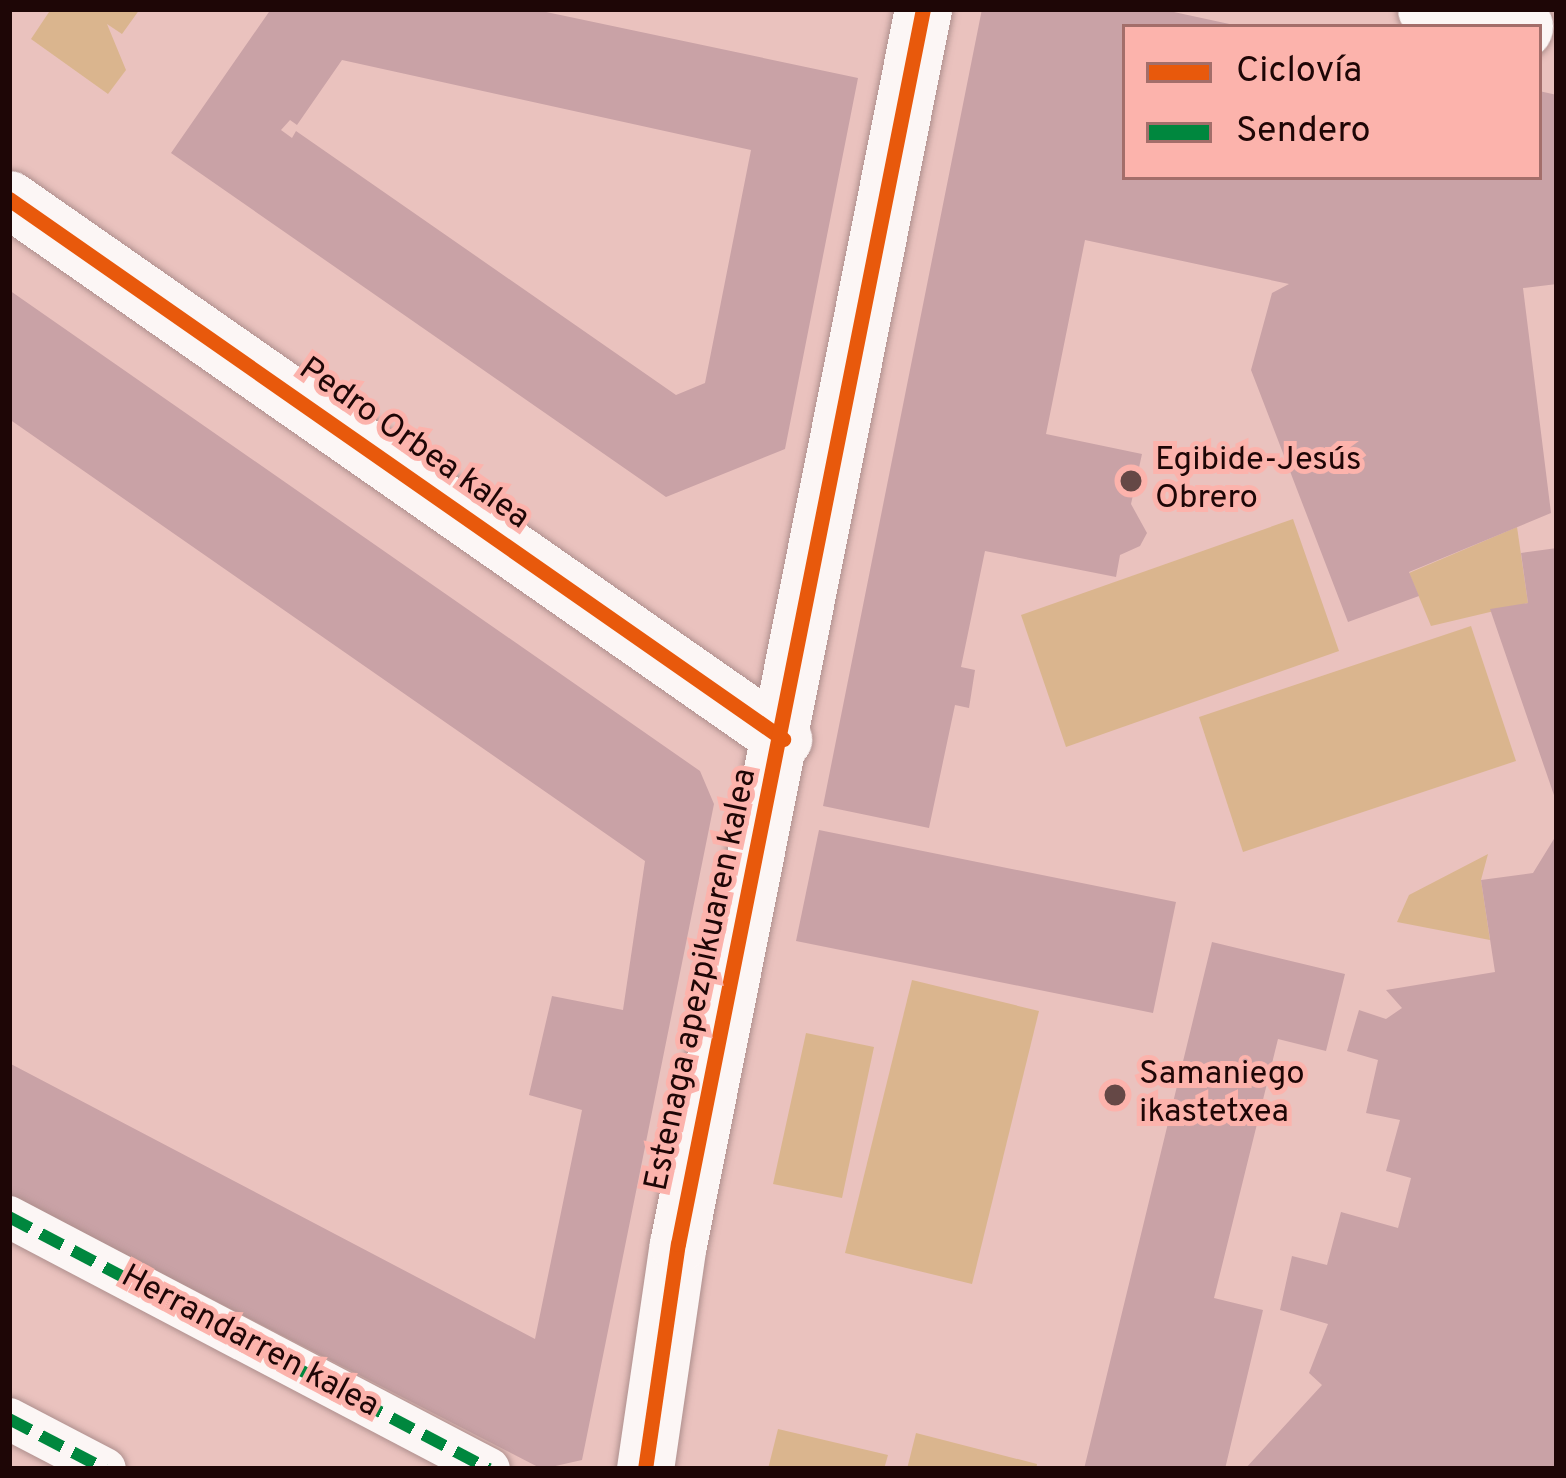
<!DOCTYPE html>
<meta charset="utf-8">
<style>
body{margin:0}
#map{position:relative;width:1566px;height:1478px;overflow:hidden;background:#eac2be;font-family:Overpass,sans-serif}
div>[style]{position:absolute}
.green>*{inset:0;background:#dab58e}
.building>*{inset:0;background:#c9a2a6}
.roads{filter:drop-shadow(0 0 3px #ae8f8d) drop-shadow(0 0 3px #ae8f8d)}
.pedestrian>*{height:42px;margin:-21px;padding:0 21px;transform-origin:21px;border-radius:21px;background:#fcf6f5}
.minor>*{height:57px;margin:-28.5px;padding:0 28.5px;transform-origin:28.5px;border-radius:28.5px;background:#fcf6f5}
.secondary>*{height:66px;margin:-33px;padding:0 33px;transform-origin:33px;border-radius:33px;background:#fcf6f5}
.quiet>*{height:12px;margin-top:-6px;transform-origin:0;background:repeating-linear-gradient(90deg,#00873e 0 24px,transparent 0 36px)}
.cycleway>*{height:15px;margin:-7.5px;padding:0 7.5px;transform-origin:7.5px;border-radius:7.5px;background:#e8590c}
.dots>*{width:33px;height:33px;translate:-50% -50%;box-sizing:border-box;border:6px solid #fcb3ac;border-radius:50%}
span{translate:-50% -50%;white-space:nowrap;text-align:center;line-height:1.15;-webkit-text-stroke:10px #fcb3ac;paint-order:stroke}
.street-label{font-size:33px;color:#1e0606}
.poi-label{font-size:33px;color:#1e0606}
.left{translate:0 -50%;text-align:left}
.frame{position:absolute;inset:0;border:12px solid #1e0606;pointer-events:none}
.legend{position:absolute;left:1122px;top:24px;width:420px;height:156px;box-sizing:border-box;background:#fcb3ac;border:3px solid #a36e6a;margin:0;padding:15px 21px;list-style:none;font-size:36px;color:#1e0606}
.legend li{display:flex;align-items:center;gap:24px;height:60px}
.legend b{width:60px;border:3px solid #a36e6a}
</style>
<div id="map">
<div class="green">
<div style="clip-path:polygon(51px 9px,140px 9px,122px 34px,107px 24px,126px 70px,108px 94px,31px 39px)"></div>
<div style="clip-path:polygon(1293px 519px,1339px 651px,1066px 747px,1021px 615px)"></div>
<div style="clip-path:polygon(1517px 527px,1528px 603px,1431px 626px,1409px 573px)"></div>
<div style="clip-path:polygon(1471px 626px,1516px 761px,1243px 852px,1199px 717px)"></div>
<div style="clip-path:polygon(1488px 854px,1481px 880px,1490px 940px,1397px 922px,1409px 895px)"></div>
<div style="clip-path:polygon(912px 980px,1039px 1011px,972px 1284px,845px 1253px)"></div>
<div style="clip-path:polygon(806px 1033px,874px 1047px,842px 1198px,773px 1184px)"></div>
<div style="clip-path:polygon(778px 1429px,888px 1455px,884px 1469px,768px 1469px)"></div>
<div style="clip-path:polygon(916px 1433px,1037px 1464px,1036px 1469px,907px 1469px)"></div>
</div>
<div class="building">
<div style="clip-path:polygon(evenodd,271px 9px,532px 9px,858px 78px,785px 449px,666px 497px,171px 153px,271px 9px,342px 60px,751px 150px,705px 383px,676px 395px,296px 131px,292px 138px,281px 130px,290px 120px,297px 125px,342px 60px)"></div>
<div style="clip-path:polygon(982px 9px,1160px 9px,1234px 25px,1125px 27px,1125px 177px,1539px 177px,1539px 91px,1557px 95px,1557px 284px,1523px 288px,1551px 513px,1409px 572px,1419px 596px,1348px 622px,1251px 370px,1272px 293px,1289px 284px,1085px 240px,1046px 434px,1142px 454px,1131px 504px,1147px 533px,1140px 546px,1120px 555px,1116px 577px,985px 551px,961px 667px,975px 670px,969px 708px,955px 705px,929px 828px,823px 806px)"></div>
<div style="clip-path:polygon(9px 290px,700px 771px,714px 804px,582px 1460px,542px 1469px,9px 1195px,9px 1063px,535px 1339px,582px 1110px,529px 1095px,552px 996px,623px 1010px,645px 861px,9px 419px)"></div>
<div style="clip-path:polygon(1557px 548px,1557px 801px,1556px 801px,1490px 609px,1528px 603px,1521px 553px)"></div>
<div style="clip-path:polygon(819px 830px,1176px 902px,1153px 1013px,796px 941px)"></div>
<div style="clip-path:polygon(1557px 834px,1557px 1469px,1245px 1469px,1322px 1385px,1309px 1373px,1328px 1324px,1280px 1310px,1292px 1256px,1327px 1265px,1341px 1212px,1398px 1228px,1411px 1178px,1386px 1171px,1400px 1120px,1366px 1113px,1378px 1060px,1347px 1051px,1359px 1010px,1386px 1019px,1402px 1008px,1386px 990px,1495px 972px,1481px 880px,1533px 873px)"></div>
<div style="clip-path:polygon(1212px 942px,1345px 974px,1326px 1051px,1278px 1039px,1214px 1298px,1263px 1310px,1225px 1469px,1084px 1469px)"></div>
</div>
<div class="roads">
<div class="pedestrian">
<div style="left:9px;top:1217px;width:542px;rotate:27.7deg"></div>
<div style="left:9px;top:1419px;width:108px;rotate:27.5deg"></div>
</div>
<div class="minor">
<div style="left:9px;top:199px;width:944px;rotate:34.9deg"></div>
<div style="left:645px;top:1469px;width:227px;rotate:-81.7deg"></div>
<div style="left:678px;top:1244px;width:1259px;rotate:-78.78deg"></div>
</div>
<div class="secondary">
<div style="left:1431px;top:9px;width:91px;rotate:11.4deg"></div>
</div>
</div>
<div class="quiet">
<div style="left:9px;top:1217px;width:542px;rotate:27.7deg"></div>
<div style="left:9px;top:1419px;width:108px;rotate:27.5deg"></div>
</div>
<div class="cycleway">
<div style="left:9px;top:199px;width:944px;rotate:34.9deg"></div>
<div style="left:645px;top:1469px;width:227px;rotate:-81.7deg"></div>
<div style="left:678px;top:1244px;width:1259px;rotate:-78.78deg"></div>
</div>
<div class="dots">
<div style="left:1131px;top:481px;background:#654846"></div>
<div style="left:1115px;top:1095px;background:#654846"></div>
</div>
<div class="street-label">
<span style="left:413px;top:445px;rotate:35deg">Pedro Orbea kalea</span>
<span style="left:703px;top:980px;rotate:-78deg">Estenaga apezpikuaren kalea</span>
<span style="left:249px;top:1343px;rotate:28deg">Herrandarren kalea</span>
</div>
<div class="poi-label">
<span class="left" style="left:1155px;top:481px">Egibide-Jesús<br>Obrero</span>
<span class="left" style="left:1139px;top:1095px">Samaniego<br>ikastetxea</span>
</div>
<div class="frame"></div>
<ul class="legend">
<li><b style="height:15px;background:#e8590c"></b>Ciclovía</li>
<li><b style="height:15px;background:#00873e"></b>Sendero</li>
</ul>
</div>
